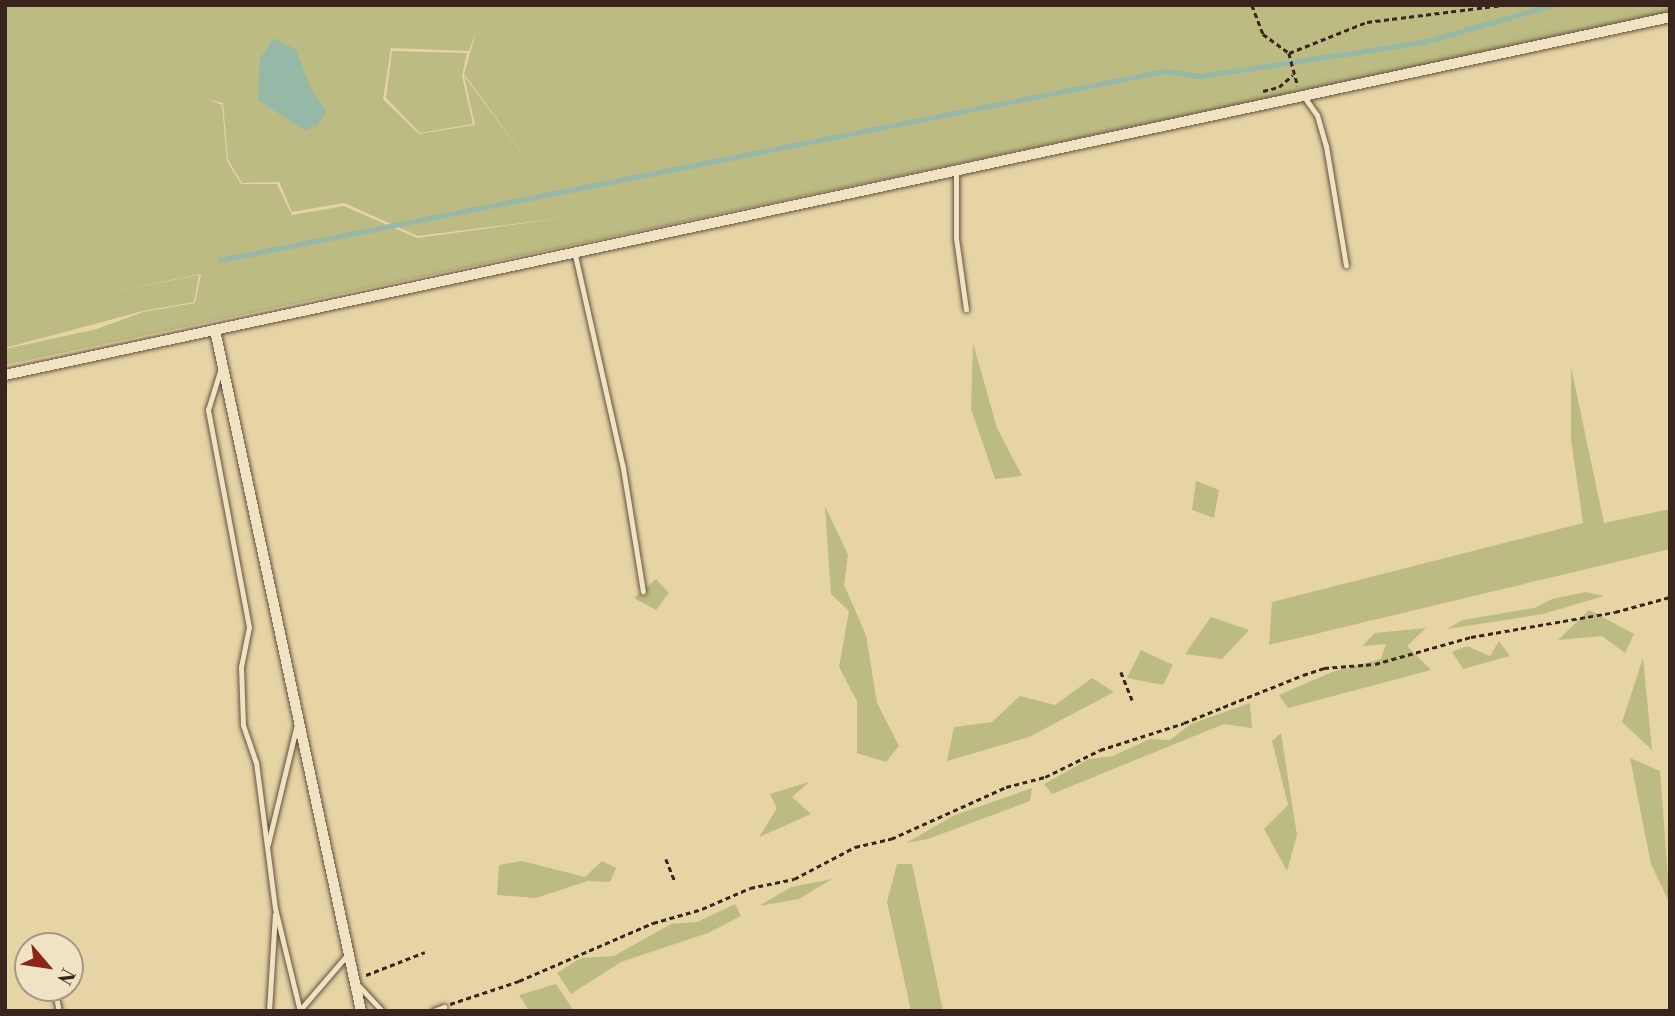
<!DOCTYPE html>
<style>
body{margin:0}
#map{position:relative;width:1675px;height:1016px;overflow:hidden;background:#e6d4a5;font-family:"Libre Bodoni",serif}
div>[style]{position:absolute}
.green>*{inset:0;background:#bcbb81}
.water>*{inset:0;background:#96b8a7}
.stream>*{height:4.5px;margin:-2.25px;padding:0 2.25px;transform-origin:2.25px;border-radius:2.25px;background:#96b8a7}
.path>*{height:2.5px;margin-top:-1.25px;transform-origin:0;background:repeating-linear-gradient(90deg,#39251e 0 5px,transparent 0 8.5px)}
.roads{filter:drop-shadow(0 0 2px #645140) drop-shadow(0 0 2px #645140)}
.service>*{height:5px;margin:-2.5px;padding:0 2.5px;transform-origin:2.5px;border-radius:2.5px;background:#efe3c4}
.minor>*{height:10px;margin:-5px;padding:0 5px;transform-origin:5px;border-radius:5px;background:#efe3c4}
span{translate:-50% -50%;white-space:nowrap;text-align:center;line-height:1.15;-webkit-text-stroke:7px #efe3c4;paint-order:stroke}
.frame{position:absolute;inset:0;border:7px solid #39251e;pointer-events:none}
.north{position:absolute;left:14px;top:932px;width:70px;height:70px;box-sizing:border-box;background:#efe3c4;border:2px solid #a69782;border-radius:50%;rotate:119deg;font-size:19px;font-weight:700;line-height:28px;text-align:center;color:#39251e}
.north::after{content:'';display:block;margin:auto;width:24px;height:32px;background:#8f2418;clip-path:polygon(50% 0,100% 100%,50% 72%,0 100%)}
</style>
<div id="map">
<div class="green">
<div style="clip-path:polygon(evenodd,5px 5px,1670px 5px,1670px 13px,5px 365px,5px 349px,97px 329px,143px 312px,195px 303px,201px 274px,72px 300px,199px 275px,194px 302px,143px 311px,5px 348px,5px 5px,477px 29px,464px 74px,541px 179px,464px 76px,475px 125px,419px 134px,383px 99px,391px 48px,469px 51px,477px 29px,5px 5px,210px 100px,223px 103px,228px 160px,242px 183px,279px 182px,292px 212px,344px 203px,418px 236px,569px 217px,417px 238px,344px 206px,292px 215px,277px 184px,241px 184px,227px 161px,222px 105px,210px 100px)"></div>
<div style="clip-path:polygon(392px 51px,467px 53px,462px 76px,473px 124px,420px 133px,386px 98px)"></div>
<div style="clip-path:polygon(973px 343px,997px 428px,1022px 476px,995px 479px,971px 409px)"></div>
<div style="clip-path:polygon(1571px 367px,1604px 523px,1670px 509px,1670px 549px,1269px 645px,1272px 602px,1583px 523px,1571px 440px)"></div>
<div style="clip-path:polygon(1196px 481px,1219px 490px,1214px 518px,1192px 510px)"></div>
<div style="clip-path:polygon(825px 506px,848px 555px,844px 585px,866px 635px,877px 703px,899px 746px,886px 762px,857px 753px,857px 701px,839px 667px,849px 611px,831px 594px)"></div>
<div style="clip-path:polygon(656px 579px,669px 593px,656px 610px,634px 598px)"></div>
<div style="clip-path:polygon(1586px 592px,1604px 596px,1543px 614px,1447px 629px,1463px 620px,1534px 608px,1552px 599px)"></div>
<div style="clip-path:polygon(1589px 610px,1634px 634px,1625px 653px,1602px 636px,1558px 640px)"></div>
<div style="clip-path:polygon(1211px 617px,1249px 630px,1222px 659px,1185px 654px)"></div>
<div style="clip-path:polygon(1426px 628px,1407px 646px,1431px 670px,1288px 708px,1279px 695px,1332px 672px,1381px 659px,1386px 644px,1362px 646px,1375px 633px)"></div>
<div style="clip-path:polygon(1499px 641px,1510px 656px,1463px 669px,1452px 652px,1467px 646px,1490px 656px)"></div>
<div style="clip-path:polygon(1141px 650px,1173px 665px,1163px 685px,1127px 678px)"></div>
<div style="clip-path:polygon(1643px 658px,1652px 750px,1622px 722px)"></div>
<div style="clip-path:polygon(1092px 678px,1114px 692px,1029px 737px,947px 761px,954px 727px,992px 722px,1020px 696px,1055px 705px)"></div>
<div style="clip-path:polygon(1250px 703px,1252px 728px,1224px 724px,1052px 794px,1044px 784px,1089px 759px,1113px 756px,1150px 739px,1170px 740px,1191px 724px)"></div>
<div style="clip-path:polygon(1281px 733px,1297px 835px,1287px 871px,1264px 829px,1288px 805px,1272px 741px)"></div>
<div style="clip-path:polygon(1630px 758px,1660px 771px,1670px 904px,1651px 864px)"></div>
<div style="clip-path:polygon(809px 782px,792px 797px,811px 814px,759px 837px,777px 808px,770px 794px)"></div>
<div style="clip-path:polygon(1032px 788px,1030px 801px,928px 839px,906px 843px,955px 815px)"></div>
<div style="clip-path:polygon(522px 861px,585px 877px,602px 861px,616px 868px,610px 882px,588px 881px,536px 898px,497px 895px,499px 865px)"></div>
<div style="clip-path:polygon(897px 864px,912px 864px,943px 1011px,911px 1011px,887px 902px)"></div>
<div style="clip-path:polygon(832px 879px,799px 899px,759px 906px,791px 887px)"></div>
<div style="clip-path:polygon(735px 904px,741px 916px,708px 933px,621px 962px,571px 994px,557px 973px,581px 958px,614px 956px,671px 924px,697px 922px)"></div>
<div style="clip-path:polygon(556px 984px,574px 1011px,529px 1011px,519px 995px)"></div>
</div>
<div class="water">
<div style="clip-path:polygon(274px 38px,296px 50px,311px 90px,326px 111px,317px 126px,304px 130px,258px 100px,260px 58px)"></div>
</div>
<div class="stream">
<div style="left:220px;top:260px;width:963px;rotate:-11.32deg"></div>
<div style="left:1164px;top:71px;width:37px;rotate:8deg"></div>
<div style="left:1201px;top:76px;width:226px;rotate:-8.7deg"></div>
<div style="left:1424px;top:42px;width:133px;rotate:-16.1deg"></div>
</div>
<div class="path">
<div style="left:1252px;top:5px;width:31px;rotate:69deg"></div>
<div style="left:1263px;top:34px;width:32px;rotate:36deg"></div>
<div style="left:1289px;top:53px;width:34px;rotate:75deg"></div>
<div style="left:1289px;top:53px;width:84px;rotate:-21.7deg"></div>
<div style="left:1367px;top:22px;width:137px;rotate:-7.1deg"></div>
<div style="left:1263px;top:91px;width:16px;rotate:-14deg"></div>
<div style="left:1279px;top:87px;width:18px;rotate:-41deg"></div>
<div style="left:1121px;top:672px;width:31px;rotate:68deg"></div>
<div style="left:666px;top:859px;width:24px;rotate:68deg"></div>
<div style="left:366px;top:975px;width:63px;rotate:-21.3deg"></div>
<div style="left:450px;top:1004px;width:73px;rotate:-18.4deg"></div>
<div style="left:519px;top:981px;width:146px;rotate:-23.4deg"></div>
<div style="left:653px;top:923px;width:51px;rotate:-15.9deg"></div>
<div style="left:702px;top:909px;width:52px;rotate:-23.6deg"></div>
<div style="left:750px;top:888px;width:45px;rotate:-11.6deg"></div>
<div style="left:794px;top:879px;width:69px;rotate:-27.7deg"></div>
<div style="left:855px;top:847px;width:37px;rotate:-13deg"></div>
<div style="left:891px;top:839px;width:126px;rotate:-24.3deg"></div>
<div style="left:1006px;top:787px;width:40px;rotate:-14.4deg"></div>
<div style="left:1045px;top:777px;width:61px;rotate:-26.1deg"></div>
<div style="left:1100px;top:750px;width:88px;rotate:-17.8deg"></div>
<div style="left:1184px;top:723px;width:128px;rotate:-22deg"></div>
<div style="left:1303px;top:675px;width:22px;rotate:-18deg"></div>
<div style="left:1324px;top:668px;width:51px;rotate:-4.5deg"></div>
<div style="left:1375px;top:664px;width:100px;rotate:-15.7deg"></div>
<div style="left:1471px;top:637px;width:146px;rotate:-9.8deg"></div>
<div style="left:1615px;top:612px;width:57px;rotate:-15.3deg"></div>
</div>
<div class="roads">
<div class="service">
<div style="left:1305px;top:98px;width:21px;rotate:55deg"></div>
<div style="left:1317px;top:115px;width:32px;rotate:74deg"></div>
<div style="left:1326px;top:146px;width:121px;rotate:80.5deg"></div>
<div style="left:956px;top:170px;width:68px;rotate:90deg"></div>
<div style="left:956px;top:238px;width:72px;rotate:82deg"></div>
<div style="left:575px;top:255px;width:218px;rotate:77.3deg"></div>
<div style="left:623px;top:468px;width:125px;rotate:80.8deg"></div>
<div style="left:221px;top:368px;width:44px;rotate:107.2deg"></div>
<div style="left:208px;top:410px;width:221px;rotate:79.3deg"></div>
<div style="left:249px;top:627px;width:41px;rotate:101.3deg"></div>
<div style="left:241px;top:667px;width:58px;rotate:88deg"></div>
<div style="left:243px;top:725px;width:39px;rotate:71deg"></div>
<div style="left:256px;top:762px;width:147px;rotate:82.6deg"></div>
<div style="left:275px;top:908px;width:106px;rotate:76.4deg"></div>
<div style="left:268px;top:844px;width:123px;rotate:-76.4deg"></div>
<div style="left:358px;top:985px;width:35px;rotate:47deg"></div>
<div style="left:54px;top:988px;width:24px;rotate:78deg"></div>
<div style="left:269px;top:1011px;width:97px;rotate:-86.5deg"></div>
<div style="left:299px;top:1011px;width:74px;rotate:-49.4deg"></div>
<div style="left:433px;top:1011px;width:12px;rotate:-20deg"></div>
</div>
<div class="minor">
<div style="left:215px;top:330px;width:696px;rotate:77.9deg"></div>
<div style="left:5px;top:375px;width:1703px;rotate:-12.13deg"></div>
</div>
</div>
<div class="frame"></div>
<div class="north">N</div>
</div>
